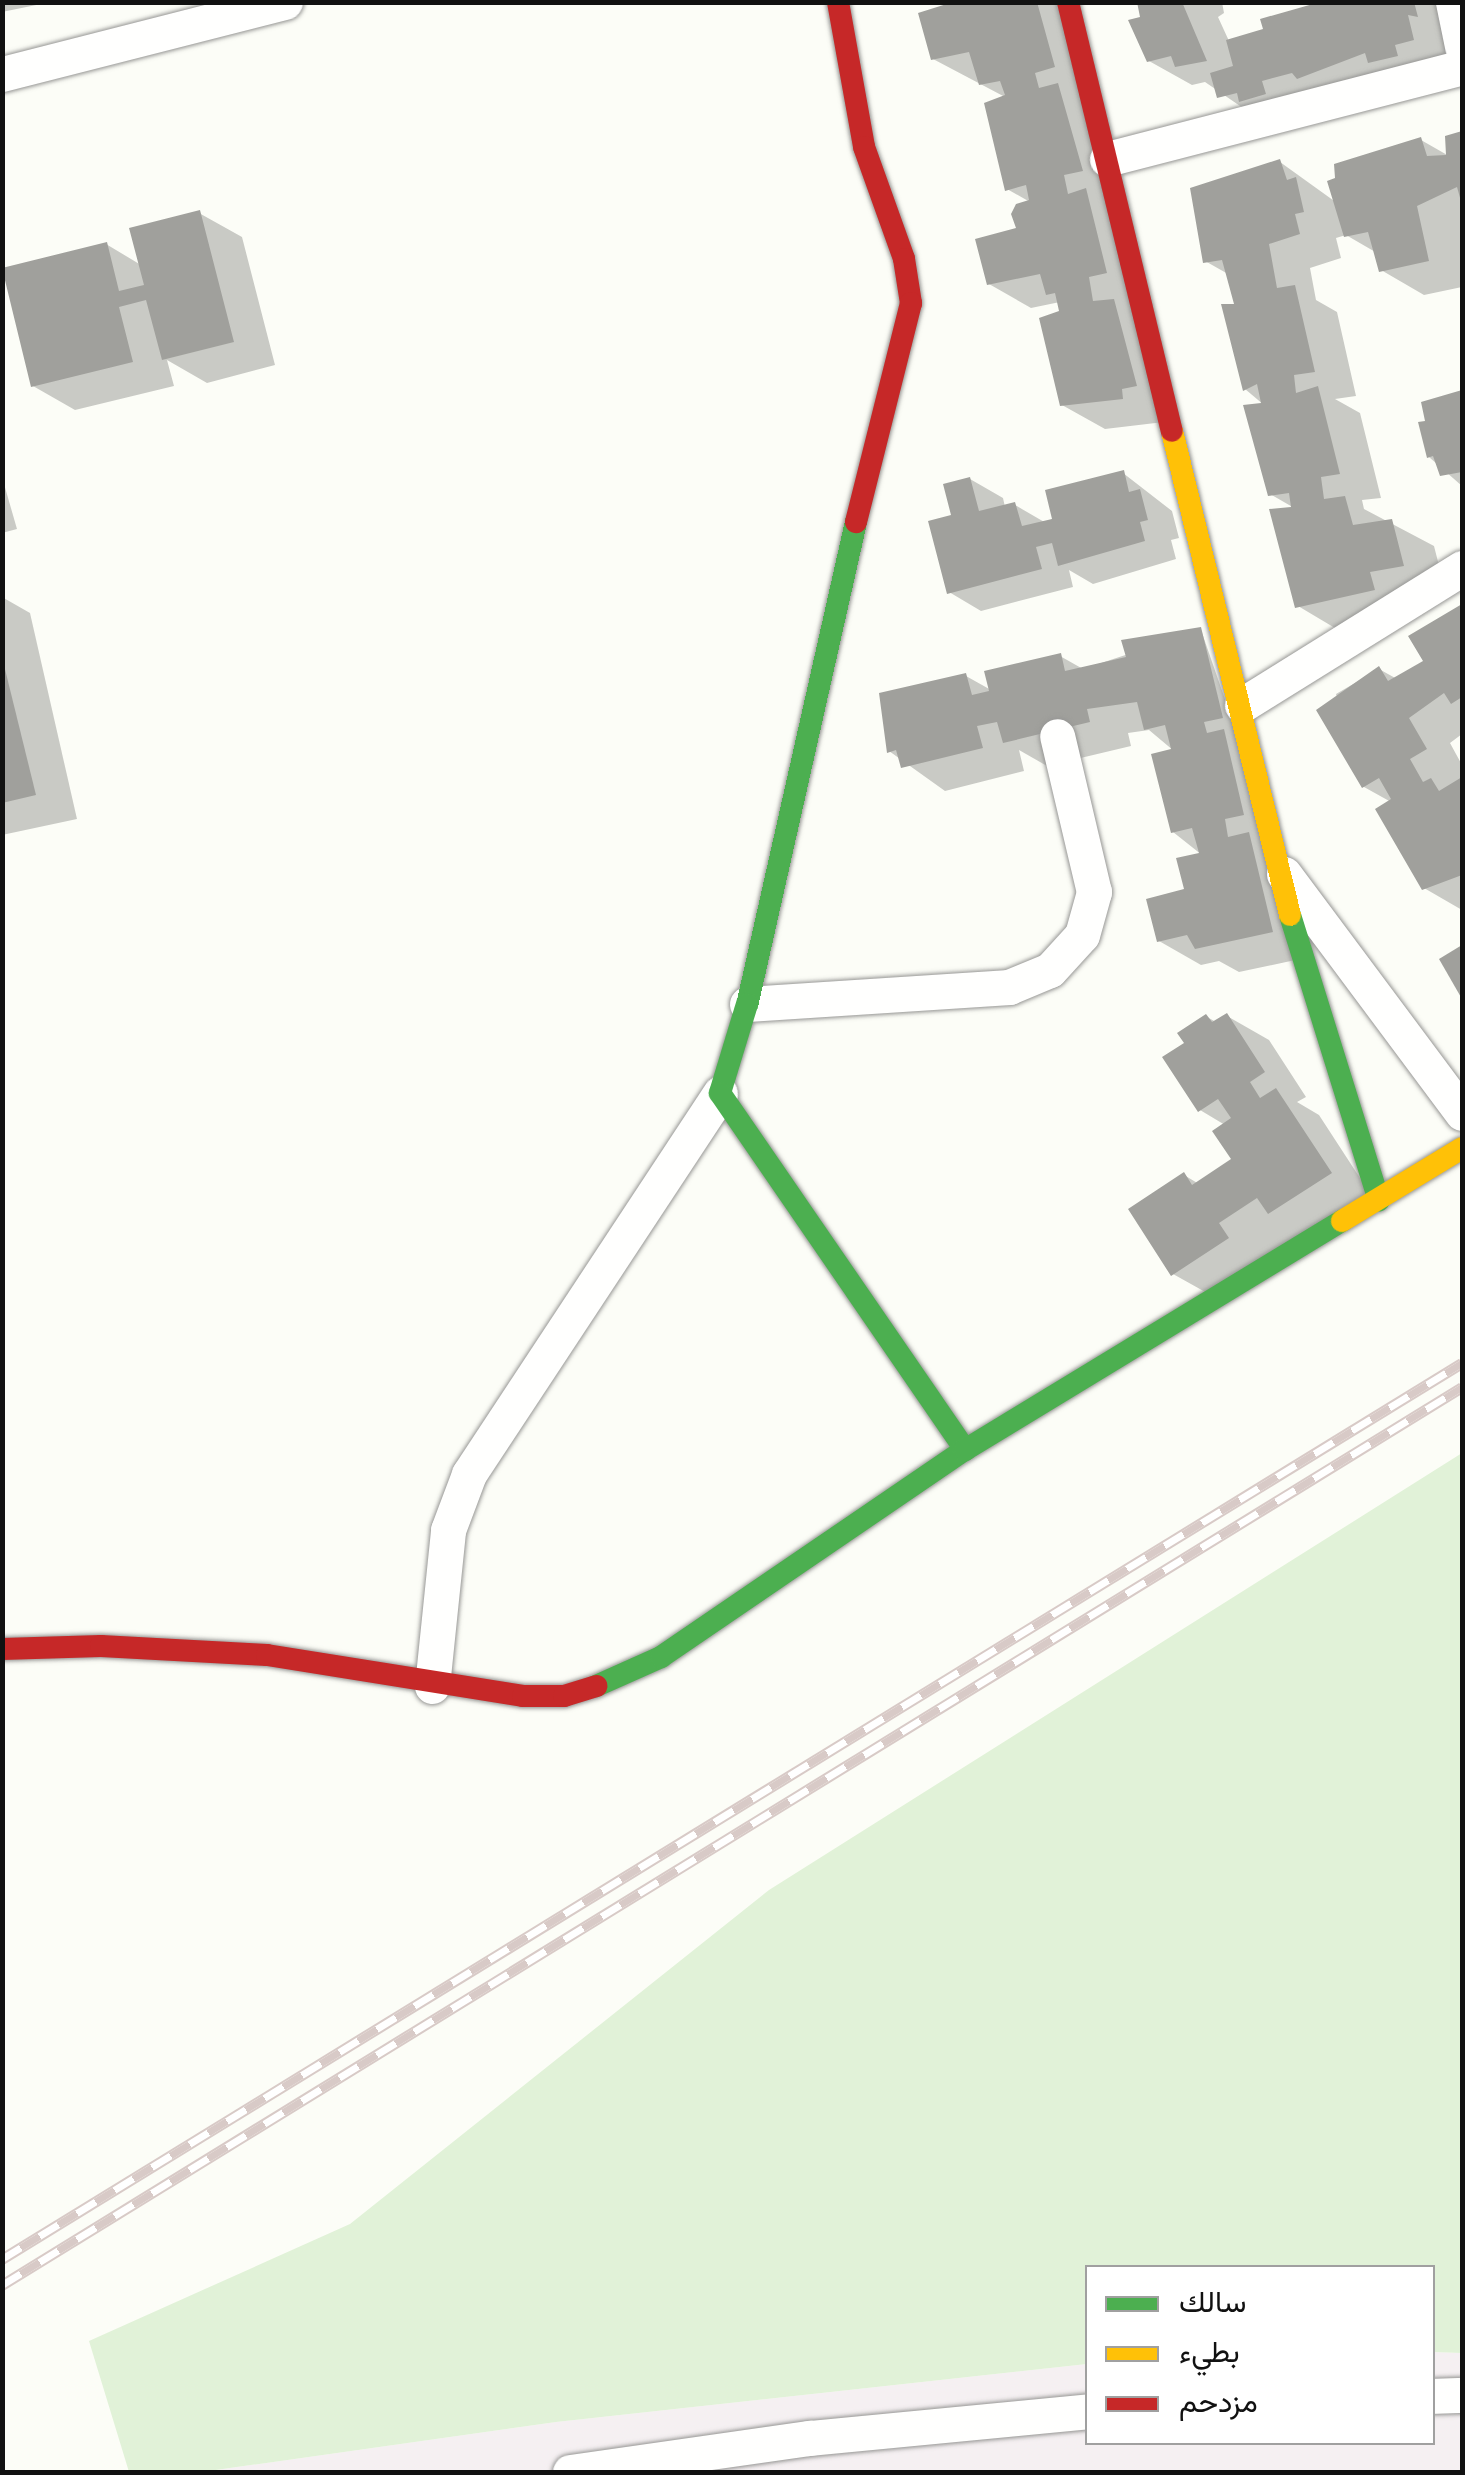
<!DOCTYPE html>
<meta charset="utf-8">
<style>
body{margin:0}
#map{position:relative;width:1465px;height:2475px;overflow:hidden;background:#fcfdf7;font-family:"Playfair Display",Vazirmatn,serif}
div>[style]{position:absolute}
.industrial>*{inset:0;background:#f5f0f2}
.green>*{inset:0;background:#e1f2d8}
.shadow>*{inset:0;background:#0003}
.building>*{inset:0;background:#a0a09c}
.roads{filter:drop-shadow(0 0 2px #979795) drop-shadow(0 0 2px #979795)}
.street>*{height:35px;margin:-17.5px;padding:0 17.5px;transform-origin:17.5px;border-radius:17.5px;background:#fffffe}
.fast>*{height:22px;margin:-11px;padding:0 11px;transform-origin:11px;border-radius:11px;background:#4caf50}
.slow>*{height:22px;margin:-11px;padding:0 11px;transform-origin:11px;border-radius:11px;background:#ffc107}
.jam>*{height:22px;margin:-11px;padding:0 11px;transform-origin:11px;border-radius:11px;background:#c62828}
.rail>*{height:11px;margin-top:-5.5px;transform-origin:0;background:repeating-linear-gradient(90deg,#fff 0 22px,#d8cac7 0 44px);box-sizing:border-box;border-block:2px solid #d8cac7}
span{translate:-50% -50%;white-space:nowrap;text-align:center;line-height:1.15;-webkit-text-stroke:10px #fff;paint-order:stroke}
.frame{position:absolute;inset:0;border:5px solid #111;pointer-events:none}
.legend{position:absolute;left:1085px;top:2265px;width:350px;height:180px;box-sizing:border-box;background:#fff;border:2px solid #a0a0a0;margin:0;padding:12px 18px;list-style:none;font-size:30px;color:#111}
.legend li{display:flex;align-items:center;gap:20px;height:50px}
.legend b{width:50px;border:2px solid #a0a0a0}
</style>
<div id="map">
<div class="industrial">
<div style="clip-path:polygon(1433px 2352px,1462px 2353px,1462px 2472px,202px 2472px,556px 2422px,1087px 2364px,1088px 2442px,1432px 2442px)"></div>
</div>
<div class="green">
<div style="clip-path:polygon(1462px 1453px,1462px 2353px,1433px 2352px,1432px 2268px,1088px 2268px,1087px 2364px,556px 2422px,202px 2472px,129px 2472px,89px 2341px,350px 2224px,769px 1890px)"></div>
</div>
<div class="shadow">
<div style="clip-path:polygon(2px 2px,51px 2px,2px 12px)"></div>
<div style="clip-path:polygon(957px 2px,1067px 2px,1164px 422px,1105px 429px,1062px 405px,1060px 302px,1031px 308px,989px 284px,1030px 202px,1007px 189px,1005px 97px,933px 59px)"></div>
<div style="clip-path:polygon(1139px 2px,1222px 2px,1224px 13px,1218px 17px,1229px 41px,1372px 2px,1462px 2px,1455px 64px,1262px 121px,1205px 82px,1192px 85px,1149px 61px,1131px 21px,1144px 19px)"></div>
<div style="clip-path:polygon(1462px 133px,1462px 287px,1424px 295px,1381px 270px,1377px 253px,1346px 235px,1336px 238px,1341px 258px,1310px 268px,1316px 300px,1337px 312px,1356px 396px,1335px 399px,1360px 413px,1381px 498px,1362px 500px,1364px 509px,1434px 546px,1445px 589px,1340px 631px,1298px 606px,1296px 509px,1270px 494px,1264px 405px,1245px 389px,1238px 306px,1228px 274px,1205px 261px,1280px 162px,1337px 203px,1421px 140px,1449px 156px,1448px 138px)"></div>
<div style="clip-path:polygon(199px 213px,242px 237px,275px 365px,207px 383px,167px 360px,174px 386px,75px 410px,33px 386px,106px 244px,141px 265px)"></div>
<div style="clip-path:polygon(1462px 393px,1462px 486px,1429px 457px,1424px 404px)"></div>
<div style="clip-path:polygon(1123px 473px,1172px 511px,1179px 538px,1171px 540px,1176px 559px,1093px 584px,1069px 570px,1073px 587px,981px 611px,949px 592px,954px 517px,970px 479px,1003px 498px,1005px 507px,1015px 505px,1046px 523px)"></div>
<div style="clip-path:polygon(2px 477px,17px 529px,2px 533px)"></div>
<div style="clip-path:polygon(2px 597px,30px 613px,77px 819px,2px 835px)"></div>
<div style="clip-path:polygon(1462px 607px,1462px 734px,1450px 743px,1462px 765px,1462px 910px,1424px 888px,1391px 802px,1364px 787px,1336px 694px,1379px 669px,1397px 679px,1426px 662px,1412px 637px)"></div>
<div style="clip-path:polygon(1201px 630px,1314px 956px,1239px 972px,1219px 961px,1201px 965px,1159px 941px,1202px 855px,1173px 832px,1174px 751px,1149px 730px,1128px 733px,1131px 746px,1047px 766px,1019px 750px,1024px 771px,945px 791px,889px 751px,966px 676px,991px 690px,1060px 656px,1083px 669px)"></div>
<div style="clip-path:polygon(1227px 1016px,1269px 1040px,1306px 1097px,1297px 1102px,1319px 1115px,1373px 1198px,1216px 1298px,1173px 1274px,1184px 1175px,1199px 1184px,1235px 1160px,1225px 1125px,1200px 1110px,1187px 1044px,1207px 1017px,1216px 1022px)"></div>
</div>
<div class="building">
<div style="clip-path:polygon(953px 2px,1037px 2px,1055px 67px,1035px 73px,1039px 88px,1058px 83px,1083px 171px,1064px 175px,1068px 194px,1086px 188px,1107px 273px,1089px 277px,1093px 301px,1114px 299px,1137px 386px,1122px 389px,1123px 399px,1060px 406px,1039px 318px,1059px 311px,1055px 293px,1046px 295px,1040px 274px,987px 285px,975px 239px,1016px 228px,1011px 214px,1016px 204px,1029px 200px,1026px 185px,1005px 191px,984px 103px,1005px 95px,1000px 81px,979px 85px,969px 52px,931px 60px,918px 13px)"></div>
<div style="clip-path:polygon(1137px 2px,1182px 2px,1207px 61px,1175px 67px,1171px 56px,1147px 62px,1128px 20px,1140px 17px)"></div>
<div style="clip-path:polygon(1320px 2px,1414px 2px,1418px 17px,1408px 15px,1414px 40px,1395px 45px,1398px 56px,1368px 63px,1365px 53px,1297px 79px,1292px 73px,1262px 81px,1266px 94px,1239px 102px,1237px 93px,1217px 98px,1210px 73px,1233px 66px,1226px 40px,1263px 29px,1260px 19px)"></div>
<div style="clip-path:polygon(1462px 131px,1462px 205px,1457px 187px,1417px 206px,1429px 261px,1379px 272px,1368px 232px,1344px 237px,1327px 181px,1335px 178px,1334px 164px,1421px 137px,1427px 156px,1446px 155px,1445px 136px)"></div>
<div style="clip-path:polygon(1280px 159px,1287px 180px,1296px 177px,1304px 212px,1295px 214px,1300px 234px,1269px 244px,1277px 288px,1295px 285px,1315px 372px,1294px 375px,1296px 393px,1318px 386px,1340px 474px,1321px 477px,1324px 499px,1345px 496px,1353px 525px,1392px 519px,1404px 566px,1370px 572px,1375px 590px,1295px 608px,1269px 509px,1291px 507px,1289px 493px,1268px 496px,1243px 405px,1261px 403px,1257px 384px,1243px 391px,1221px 304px,1234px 304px,1222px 260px,1203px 263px,1190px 188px)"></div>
<div style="clip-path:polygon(200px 210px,234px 342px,162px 360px,146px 300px,119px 307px,133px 362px,31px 387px,2px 268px,107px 242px,119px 291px,144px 285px,129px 228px)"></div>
<div style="clip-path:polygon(1462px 390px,1462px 472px,1440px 476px,1433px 456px,1427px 458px,1418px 422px,1425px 421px,1421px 402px)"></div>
<div style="clip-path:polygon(1124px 470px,1129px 492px,1140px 489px,1148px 520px,1140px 522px,1145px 541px,1058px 566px,1052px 543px,1036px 547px,1042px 569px,947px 594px,928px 521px,951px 515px,943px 484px,970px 477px,979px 511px,1015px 502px,1022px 526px,1052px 519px,1045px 490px)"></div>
<div style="clip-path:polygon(1462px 604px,1462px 697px,1451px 704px,1444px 693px,1409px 718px,1427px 749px,1410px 759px,1423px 782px,1431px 778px,1439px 791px,1462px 777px,1462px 875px,1422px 890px,1375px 809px,1391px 799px,1379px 778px,1362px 788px,1316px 710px,1379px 666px,1388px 681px,1423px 661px,1408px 636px)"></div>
<div style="clip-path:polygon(1201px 627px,1223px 718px,1204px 722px,1207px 733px,1224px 729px,1244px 815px,1225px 819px,1228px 837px,1249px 832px,1273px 932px,1195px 949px,1187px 935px,1157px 942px,1146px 899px,1184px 889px,1176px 858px,1199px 853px,1192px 828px,1171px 833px,1151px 754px,1171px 749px,1165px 725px,1144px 730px,1137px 702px,1087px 709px,1090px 722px,1003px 743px,997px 722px,977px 726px,983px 748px,901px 768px,896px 750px,887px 753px,879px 693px,966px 673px,972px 695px,989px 691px,984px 671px,1061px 653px,1065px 671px,1126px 657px,1121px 640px)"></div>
<div style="clip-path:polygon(2px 657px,36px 795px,2px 803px)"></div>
<div style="clip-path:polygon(1462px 945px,1462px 999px,1439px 959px)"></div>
<div style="clip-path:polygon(1227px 1013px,1265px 1072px,1250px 1082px,1260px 1098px,1276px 1088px,1332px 1173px,1268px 1214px,1257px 1198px,1219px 1223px,1229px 1238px,1171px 1276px,1128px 1209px,1184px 1172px,1192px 1185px,1231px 1159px,1212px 1131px,1231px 1118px,1218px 1099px,1198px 1112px,1162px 1057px,1184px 1043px,1177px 1033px,1206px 1014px,1212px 1022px)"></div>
</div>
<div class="roads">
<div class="street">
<div style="left:1453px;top:2px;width:45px;rotate:78.4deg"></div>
<div style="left:2px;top:74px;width:292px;rotate:-14.3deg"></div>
<div style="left:1107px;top:159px;width:367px;rotate:-14.5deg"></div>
<div style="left:1242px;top:705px;width:259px;rotate:-31.9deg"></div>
<div style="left:1284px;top:874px;width:298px;rotate:53.3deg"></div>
<div style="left:747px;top:1004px;width:263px;rotate:-3.7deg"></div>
<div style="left:1009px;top:987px;width:44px;rotate:-22.5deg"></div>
<div style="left:1050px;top:970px;width:47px;rotate:-47.6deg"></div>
<div style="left:1082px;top:935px;width:45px;rotate:-74.4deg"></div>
<div style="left:1094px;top:892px;width:160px;rotate:-103.3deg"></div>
<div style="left:432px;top:1686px;width:157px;rotate:-84.1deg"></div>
<div style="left:448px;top:1530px;width:60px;rotate:-69.4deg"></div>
<div style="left:469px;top:1474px;width:456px;rotate:-56.6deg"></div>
<div style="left:1432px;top:2396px;width:30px;rotate:-2deg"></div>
<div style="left:570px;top:2472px;width:242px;rotate:-8.1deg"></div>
<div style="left:810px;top:2438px;width:279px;rotate:-5.5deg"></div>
</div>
<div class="fast">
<div style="left:856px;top:522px;width:494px;rotate:102.7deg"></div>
<div style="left:747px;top:1004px;width:93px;rotate:106.9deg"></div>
<div style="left:720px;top:1093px;width:433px;rotate:55.5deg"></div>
<div style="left:1290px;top:915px;width:299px;rotate:72.7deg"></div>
<div style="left:596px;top:1686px;width:71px;rotate:-24deg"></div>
<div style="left:661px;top:1657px;width:368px;rotate:-34.3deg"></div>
<div style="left:965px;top:1450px;width:441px;rotate:-31.3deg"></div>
</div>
<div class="slow">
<div style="left:1172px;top:431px;width:498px;rotate:76.3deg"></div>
<div style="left:1342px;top:1221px;width:140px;rotate:-31.3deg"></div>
</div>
<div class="jam">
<div style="left:838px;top:2px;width:147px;rotate:79.8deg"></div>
<div style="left:864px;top:147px;width:119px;rotate:70.3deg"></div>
<div style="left:904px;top:259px;width:45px;rotate:81deg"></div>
<div style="left:911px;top:303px;width:226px;rotate:104.1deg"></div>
<div style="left:1068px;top:2px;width:441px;rotate:76.4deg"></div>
<div style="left:2px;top:1649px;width:99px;rotate:-1.7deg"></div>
<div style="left:101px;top:1646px;width:166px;rotate:3.1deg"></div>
<div style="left:267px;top:1655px;width:259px;rotate:9.1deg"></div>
<div style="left:523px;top:1696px;width:41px"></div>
<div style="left:564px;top:1696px;width:34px;rotate:-17deg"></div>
</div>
</div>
<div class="rail">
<div style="left:2px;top:2259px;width:1713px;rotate:-31.54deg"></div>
<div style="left:2px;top:2285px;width:1714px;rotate:-31.59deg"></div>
</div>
<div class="frame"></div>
<ul class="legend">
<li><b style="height:12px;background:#4caf50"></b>سالك</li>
<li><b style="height:12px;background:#ffc107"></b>بطيء</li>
<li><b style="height:12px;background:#c62828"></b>مزدحم</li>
</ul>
</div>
